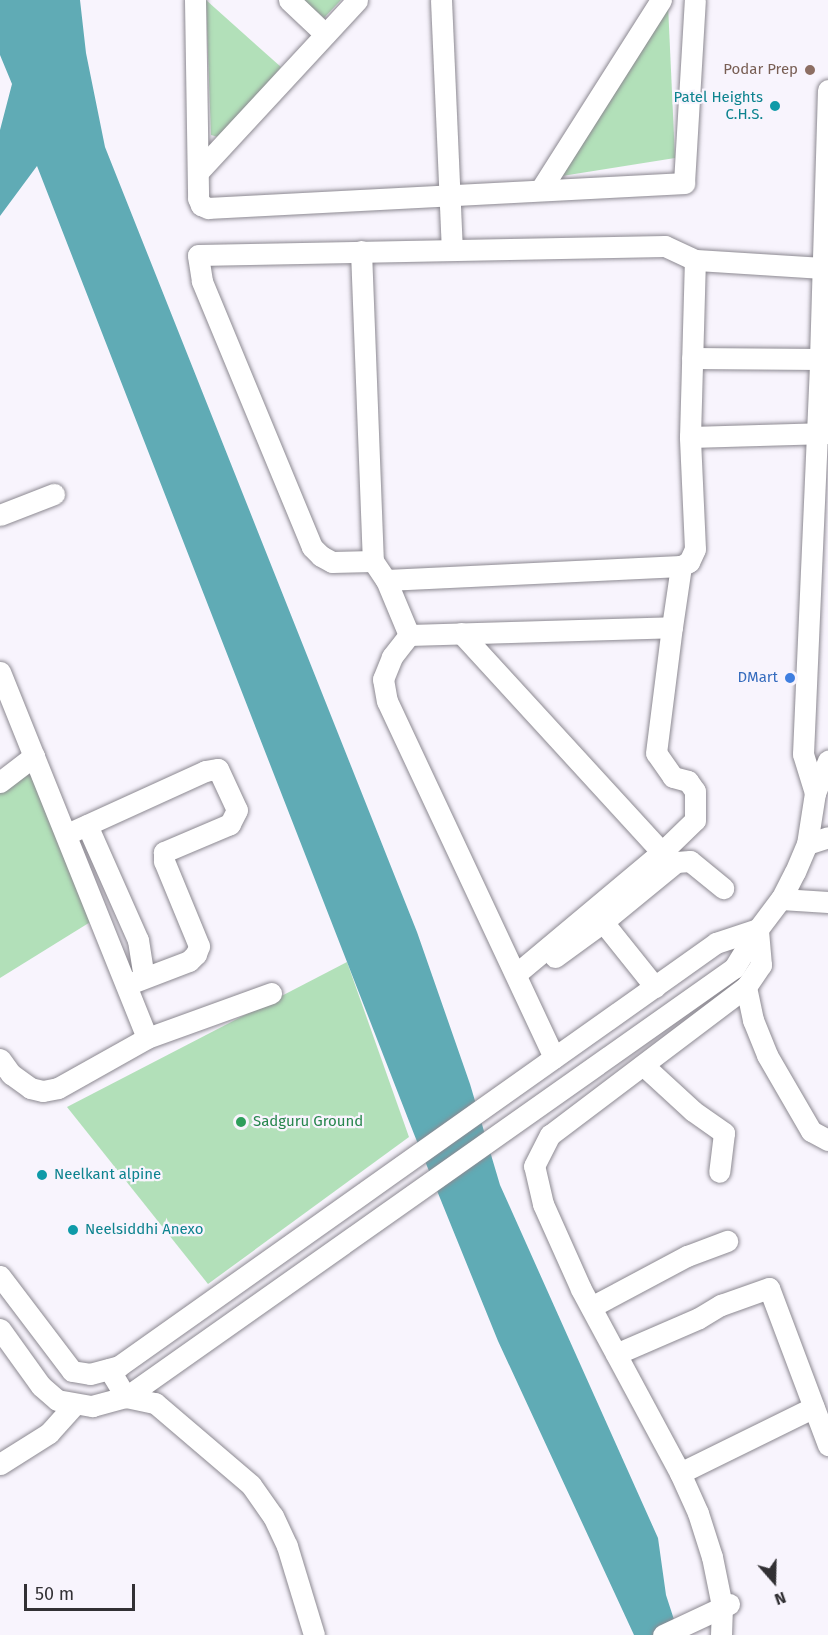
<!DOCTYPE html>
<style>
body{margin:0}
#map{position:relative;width:828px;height:1635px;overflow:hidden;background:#f8f4fd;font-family:"Fira Sans",sans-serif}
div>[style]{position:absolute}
.green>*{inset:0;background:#b2e0b9}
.water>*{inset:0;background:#60abb5}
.roads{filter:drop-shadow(0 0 2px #8c8991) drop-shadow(0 0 2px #8c8991)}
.minor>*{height:21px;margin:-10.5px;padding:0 10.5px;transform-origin:10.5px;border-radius:10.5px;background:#fff}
.dots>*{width:16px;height:16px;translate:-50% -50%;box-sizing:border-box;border:3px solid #f8f4fd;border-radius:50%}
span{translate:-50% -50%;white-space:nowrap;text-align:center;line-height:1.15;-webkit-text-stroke:4.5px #f8f4fd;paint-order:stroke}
.education-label{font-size:15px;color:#785e54}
.right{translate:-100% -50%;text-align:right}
.culture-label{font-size:15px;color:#0d838f}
.left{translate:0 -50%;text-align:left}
.shop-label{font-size:15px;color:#366cbe}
.leisure-label{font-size:15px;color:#27864d}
.north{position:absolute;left:744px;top:1551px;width:60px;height:60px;-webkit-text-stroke:4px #f8f4fd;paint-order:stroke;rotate:160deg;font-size:16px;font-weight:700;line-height:24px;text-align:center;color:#323034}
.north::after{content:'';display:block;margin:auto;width:21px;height:27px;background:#323034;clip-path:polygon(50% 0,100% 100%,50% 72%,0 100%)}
.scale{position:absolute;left:24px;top:1584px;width:111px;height:27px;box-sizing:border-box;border:3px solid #323034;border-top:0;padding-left:8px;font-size:18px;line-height:21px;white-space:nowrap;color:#323034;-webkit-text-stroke:4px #f8f4fd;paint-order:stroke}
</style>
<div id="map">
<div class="green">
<div style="clip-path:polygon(206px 0,281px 67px,221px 138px,211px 135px)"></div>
<div style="clip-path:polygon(303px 0,341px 0,324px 18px)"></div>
<div style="clip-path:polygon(668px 5px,675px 158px,562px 176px)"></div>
<div style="clip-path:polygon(37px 763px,100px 916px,0 978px,0 791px)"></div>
<div style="clip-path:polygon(347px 962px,409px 1137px,208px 1284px,67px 1107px)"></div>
</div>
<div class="water">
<div style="clip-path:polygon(0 0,80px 0,86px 53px,105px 147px,417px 932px,470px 1084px,500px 1185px,658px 1538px,666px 1595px,679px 1635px,634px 1635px,498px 1341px,414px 1134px,37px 166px,0 216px,0 130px,12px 84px,0 55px)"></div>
</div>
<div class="roads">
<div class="minor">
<div style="left:195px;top:0;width:198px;rotate:89.1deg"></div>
<div style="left:198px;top:198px;width:8px;rotate:67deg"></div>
<div style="left:201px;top:205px;width:8px;rotate:23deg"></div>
<div style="left:208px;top:208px;width:477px;rotate:-3deg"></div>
<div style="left:684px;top:183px;width:183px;rotate:-86.6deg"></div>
<div style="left:289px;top:0;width:50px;rotate:43.4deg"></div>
<div style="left:441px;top:0;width:248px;rotate:87.5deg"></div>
<div style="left:198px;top:172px;width:234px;rotate:-47.2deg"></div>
<div style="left:541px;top:189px;width:224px;rotate:-57.6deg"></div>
<div style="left:361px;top:251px;width:310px;rotate:87.8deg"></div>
<div style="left:373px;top:561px;width:23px;rotate:56deg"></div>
<div style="left:386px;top:580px;width:60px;rotate:67.3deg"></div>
<div style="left:692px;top:358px;width:128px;rotate:0.4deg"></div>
<div style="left:690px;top:437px;width:138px;rotate:-1.7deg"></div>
<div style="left:0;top:515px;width:58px;rotate:-21.3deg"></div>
<div style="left:373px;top:561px;width:41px;rotate:178.6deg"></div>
<div style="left:332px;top:562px;width:13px;rotate:-151deg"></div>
<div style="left:321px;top:556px;width:13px;rotate:-135deg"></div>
<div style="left:312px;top:547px;width:288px;rotate:-112.5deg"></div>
<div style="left:202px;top:281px;width:26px;rotate:-99deg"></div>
<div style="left:198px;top:255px;width:467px;rotate:-1.1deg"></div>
<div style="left:665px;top:246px;width:33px;rotate:25deg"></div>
<div style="left:695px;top:260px;width:128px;rotate:3.6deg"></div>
<div style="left:386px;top:580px;width:295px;rotate:-2.7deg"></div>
<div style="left:681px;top:566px;width:9px;rotate:-27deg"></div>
<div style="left:689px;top:562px;width:14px;rotate:-65deg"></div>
<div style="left:695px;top:549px;width:112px;rotate:-92.6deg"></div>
<div style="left:690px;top:437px;width:177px;rotate:-88.4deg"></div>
<div style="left:461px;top:633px;width:297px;rotate:47.5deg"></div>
<div style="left:409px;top:635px;width:28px;rotate:128deg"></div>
<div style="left:392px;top:657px;width:24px;rotate:112deg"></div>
<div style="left:383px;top:679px;width:22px;rotate:80deg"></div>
<div style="left:387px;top:701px;width:394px;rotate:64.9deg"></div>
<div style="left:409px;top:635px;width:263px;rotate:-1.7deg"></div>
<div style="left:672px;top:627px;width:62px;rotate:-81.6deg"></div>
<div style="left:0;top:672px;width:394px;rotate:68.1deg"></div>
<div style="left:0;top:782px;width:43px;rotate:-37.4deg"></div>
<div style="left:815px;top:793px;width:41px;rotate:-107.1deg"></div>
<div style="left:803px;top:754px;width:395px;rotate:-87.5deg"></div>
<div style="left:820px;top:359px;width:269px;rotate:-88.3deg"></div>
<div style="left:87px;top:825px;width:126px;rotate:66.1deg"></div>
<div style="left:138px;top:940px;width:38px;rotate:81deg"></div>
<div style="left:67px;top:834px;width:152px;rotate:-24.5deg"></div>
<div style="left:205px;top:771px;width:13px;rotate:-9deg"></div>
<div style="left:218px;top:769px;width:45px;rotate:65.1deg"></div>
<div style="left:237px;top:810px;width:16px;rotate:117deg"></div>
<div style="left:230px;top:824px;width:72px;rotate:157deg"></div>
<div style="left:164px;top:852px;width:9px;rotate:90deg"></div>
<div style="left:164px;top:861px;width:92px;rotate:67.6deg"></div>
<div style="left:199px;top:946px;width:9px;rotate:111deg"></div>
<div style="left:196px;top:954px;width:10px;rotate:135deg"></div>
<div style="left:189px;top:961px;width:67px;rotate:159.1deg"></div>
<div style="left:807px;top:844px;width:22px;rotate:-18deg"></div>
<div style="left:781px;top:899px;width:47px;rotate:3.7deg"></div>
<div style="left:555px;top:957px;width:59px;rotate:-36.1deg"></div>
<div style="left:516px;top:974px;width:190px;rotate:-39.9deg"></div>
<div style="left:662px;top:852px;width:46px;rotate:-44.1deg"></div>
<div style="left:695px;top:820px;width:29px;rotate:-90deg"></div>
<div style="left:695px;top:791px;width:12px;rotate:-125deg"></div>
<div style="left:688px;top:781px;width:16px;rotate:-165deg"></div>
<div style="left:673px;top:777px;width:29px;rotate:-125deg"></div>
<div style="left:656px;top:753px;width:127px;rotate:-82.8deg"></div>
<div style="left:655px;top:987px;width:83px;rotate:-128.7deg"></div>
<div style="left:603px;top:922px;width:94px;rotate:-39.4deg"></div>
<div style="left:676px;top:862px;width:14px;rotate:-4deg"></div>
<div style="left:690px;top:861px;width:43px;rotate:39.3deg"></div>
<div style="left:746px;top:987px;width:34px;rotate:78deg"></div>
<div style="left:753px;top:1020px;width:38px;rotate:68deg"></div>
<div style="left:767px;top:1055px;width:88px;rotate:59.9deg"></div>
<div style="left:811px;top:1131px;width:19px;rotate:28deg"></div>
<div style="left:0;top:1059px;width:19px;rotate:54deg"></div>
<div style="left:11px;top:1074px;width:24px;rotate:36deg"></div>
<div style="left:30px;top:1088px;width:13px;rotate:13deg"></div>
<div style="left:43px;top:1091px;width:15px;rotate:-11deg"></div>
<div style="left:58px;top:1088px;width:102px;rotate:-29.3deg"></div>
<div style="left:147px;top:1038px;width:132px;rotate:-19.9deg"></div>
<div style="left:643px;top:1065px;width:68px;rotate:42.6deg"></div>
<div style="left:693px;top:1111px;width:38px;rotate:35deg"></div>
<div style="left:724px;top:1133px;width:39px;rotate:97deg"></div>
<div style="left:0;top:1276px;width:119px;rotate:52.8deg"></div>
<div style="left:72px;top:1371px;width:18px;rotate:9deg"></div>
<div style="left:90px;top:1374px;width:30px;rotate:-15deg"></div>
<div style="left:119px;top:1366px;width:732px;rotate:-35.32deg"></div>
<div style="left:716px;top:943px;width:44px;rotate:-18.4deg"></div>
<div style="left:591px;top:1307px;width:109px;rotate:-28deg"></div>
<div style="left:687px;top:1256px;width:43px;rotate:-20.6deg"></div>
<div style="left:0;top:1329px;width:70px;rotate:54.3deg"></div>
<div style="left:41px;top:1386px;width:21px;rotate:41deg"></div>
<div style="left:57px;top:1400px;width:36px;rotate:10deg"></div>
<div style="left:92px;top:1406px;width:35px;rotate:-15deg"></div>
<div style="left:126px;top:1397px;width:744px;rotate:-35.21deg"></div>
<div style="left:734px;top:968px;width:46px;rotate:-58.4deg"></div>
<div style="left:758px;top:929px;width:38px;rotate:-53deg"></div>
<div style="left:781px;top:899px;width:30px;rotate:-63deg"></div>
<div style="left:795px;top:872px;width:30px;rotate:-67deg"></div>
<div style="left:807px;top:844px;width:52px;rotate:-81.1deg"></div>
<div style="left:815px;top:793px;width:35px;rotate:-68deg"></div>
<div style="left:616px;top:1354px;width:90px;rotate:-23.4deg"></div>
<div style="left:699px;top:1318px;width:26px;rotate:-31deg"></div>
<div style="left:721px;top:1305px;width:51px;rotate:-19.5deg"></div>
<div style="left:769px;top:1288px;width:168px;rotate:69.4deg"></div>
<div style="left:109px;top:1369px;width:33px;rotate:59deg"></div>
<div style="left:126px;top:1397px;width:30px;rotate:12deg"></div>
<div style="left:155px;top:1403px;width:126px;rotate:40.5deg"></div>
<div style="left:251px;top:1485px;width:38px;rotate:55deg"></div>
<div style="left:273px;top:1516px;width:33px;rotate:65deg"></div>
<div style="left:287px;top:1546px;width:93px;rotate:73.1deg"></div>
<div style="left:0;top:1464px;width:58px;rotate:-32.3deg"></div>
<div style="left:49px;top:1433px;width:39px;rotate:-48deg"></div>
<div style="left:680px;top:1473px;width:149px;rotate:-26.2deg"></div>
<div style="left:663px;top:1635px;width:73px;rotate:-25.2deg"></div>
<div style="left:721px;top:1635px;width:29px;rotate:-88deg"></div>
<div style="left:722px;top:1606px;width:50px;rotate:-101.5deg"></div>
<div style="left:712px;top:1557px;width:46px;rotate:-107.7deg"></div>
<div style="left:698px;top:1513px;width:44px;rotate:-114.2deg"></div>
<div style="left:680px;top:1473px;width:209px;rotate:-118.3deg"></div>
<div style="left:581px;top:1289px;width:93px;rotate:-114.1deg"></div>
<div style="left:543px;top:1204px;width:39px;rotate:-103deg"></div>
<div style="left:534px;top:1166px;width:35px;rotate:-63deg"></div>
<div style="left:550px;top:1135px;width:246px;rotate:-37.1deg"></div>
<div style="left:746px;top:987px;width:27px;rotate:-56deg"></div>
<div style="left:761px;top:965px;width:36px;rotate:-95deg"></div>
</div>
</div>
<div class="dots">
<div style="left:810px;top:70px;background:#8d6e63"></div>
<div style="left:775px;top:106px;background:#0f9aa8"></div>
<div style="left:790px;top:678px;background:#3f7fe0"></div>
<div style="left:241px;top:1122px;background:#2e9e5b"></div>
<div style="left:42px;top:1175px;background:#0f9aa8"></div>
<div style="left:73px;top:1230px;background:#0f9aa8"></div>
</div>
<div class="education-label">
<span class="right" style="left:798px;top:70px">Podar Prep</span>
</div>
<div class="culture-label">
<span class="right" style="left:763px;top:106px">Patel Heights<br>C.H.S.</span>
<span class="left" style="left:54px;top:1175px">Neelkant alpine</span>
<span class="left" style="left:85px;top:1230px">Neelsiddhi Anexo</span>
</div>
<div class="shop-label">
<span class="right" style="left:778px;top:678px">DMart</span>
</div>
<div class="leisure-label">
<span class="left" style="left:253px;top:1122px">Sadguru Ground</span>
</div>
<div class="north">N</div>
<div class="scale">50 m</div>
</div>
